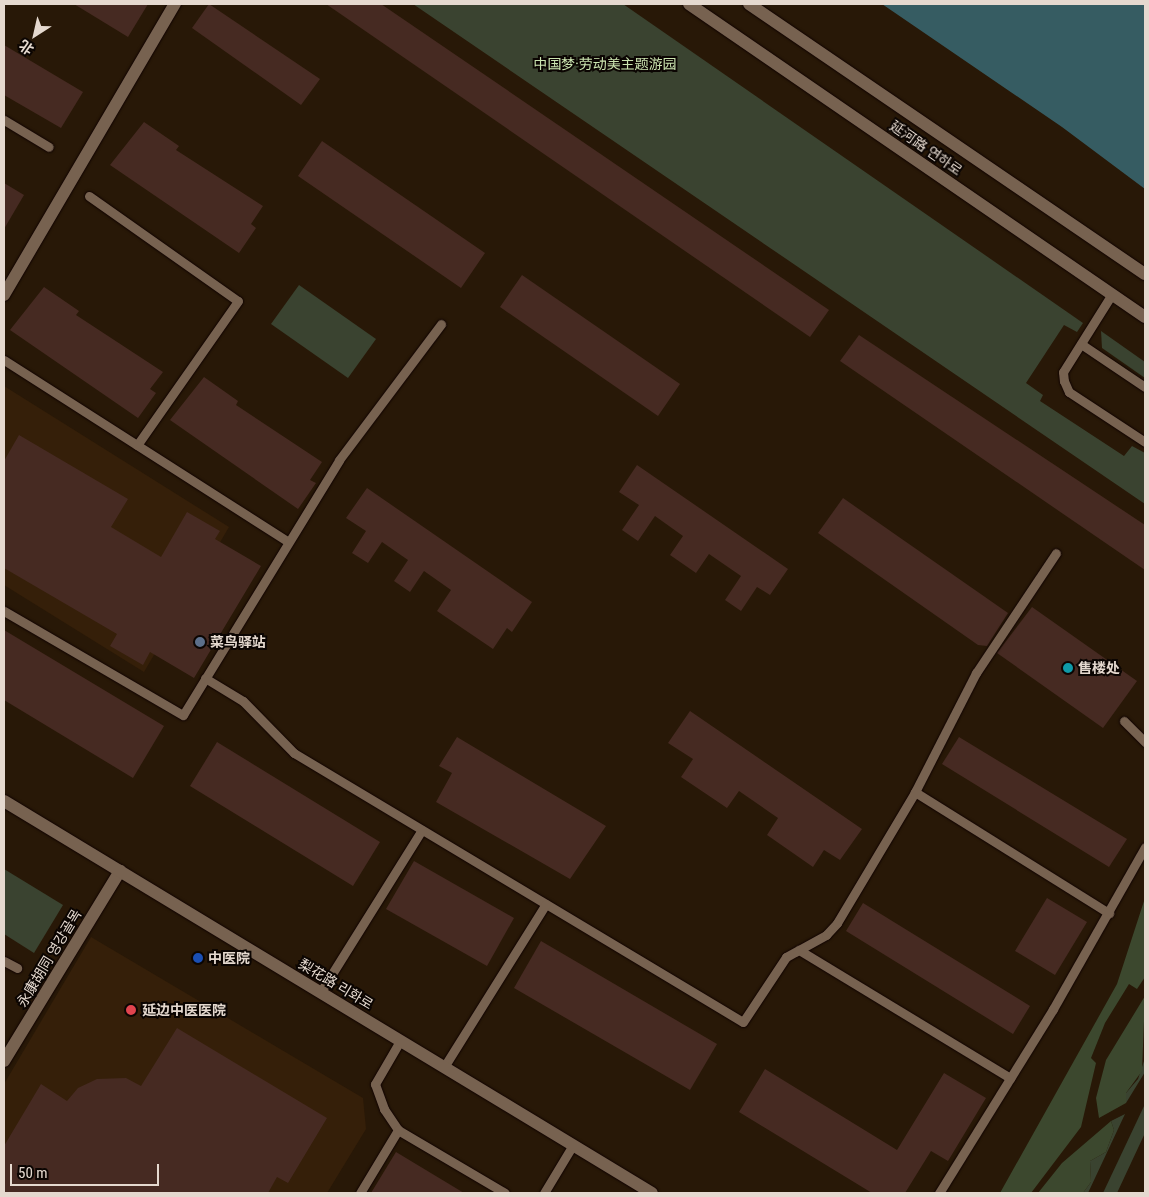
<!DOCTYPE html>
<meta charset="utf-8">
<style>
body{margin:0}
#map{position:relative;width:1149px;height:1197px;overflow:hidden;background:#281807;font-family:"Roboto Condensed","Noto Sans SC","Noto Sans KR",sans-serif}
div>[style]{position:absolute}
.built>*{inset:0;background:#351f09}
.green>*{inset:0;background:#3a4330}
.forest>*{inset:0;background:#3c482e}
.water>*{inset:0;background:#365c62}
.building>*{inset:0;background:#462a22}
.roads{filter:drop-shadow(0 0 1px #100300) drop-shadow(0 0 1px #100300)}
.service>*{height:9px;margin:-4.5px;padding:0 4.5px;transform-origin:4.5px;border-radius:4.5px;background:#776250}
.minor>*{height:12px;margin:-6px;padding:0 6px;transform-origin:6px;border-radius:6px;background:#776250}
.tertiary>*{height:12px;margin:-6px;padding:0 6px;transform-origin:6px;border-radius:6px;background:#776250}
.secondary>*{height:12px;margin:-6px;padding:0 6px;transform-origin:6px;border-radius:6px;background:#776250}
.dots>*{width:14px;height:14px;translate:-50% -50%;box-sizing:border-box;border:2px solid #0b0502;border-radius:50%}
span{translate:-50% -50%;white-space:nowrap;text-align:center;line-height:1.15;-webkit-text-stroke:4px #0b0502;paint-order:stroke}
.park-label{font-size:14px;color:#cbe4b0}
.street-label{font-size:14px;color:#e5d9cf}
.poi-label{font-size:14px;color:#e5d9cf;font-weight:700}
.left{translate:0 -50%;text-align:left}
.frame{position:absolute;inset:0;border:5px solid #e5d9cf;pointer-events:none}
.north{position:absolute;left:10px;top:10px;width:50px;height:50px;-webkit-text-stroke:4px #0b0502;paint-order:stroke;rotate:215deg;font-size:14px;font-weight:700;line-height:20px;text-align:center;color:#e5d9cf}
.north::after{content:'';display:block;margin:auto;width:18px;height:22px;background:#e5d9cf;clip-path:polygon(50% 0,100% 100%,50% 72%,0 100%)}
.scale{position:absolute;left:10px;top:1164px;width:149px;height:22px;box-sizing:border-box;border:2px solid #e5d9cf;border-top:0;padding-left:6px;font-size:15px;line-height:18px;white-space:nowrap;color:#e5d9cf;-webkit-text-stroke:4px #0b0502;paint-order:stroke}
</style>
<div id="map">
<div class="built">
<div style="clip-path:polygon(4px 386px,229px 527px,144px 672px,4px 585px)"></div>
<div style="clip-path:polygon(91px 937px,363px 1098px,366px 1129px,327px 1193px,4px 1193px,4px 1084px)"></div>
</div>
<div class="green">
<div style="clip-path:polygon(413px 4px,623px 4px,1083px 323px,1077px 332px,1064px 325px,1026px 383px,1043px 395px,1040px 401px,1124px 456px,1132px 446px,1145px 453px,1145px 504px)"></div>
<div style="clip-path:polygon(299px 285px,376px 339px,348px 378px,271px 324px)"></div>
<div style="clip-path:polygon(1101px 331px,1145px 362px,1145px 378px,1102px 348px)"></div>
<div style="clip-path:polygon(4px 869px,63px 905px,34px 953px,4px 934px)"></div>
<div style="clip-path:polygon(1145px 1058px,1145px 1072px,1126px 1103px,1126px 1093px,1138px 1079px)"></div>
<div style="clip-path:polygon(1145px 1104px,1145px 1133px,1117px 1193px,1103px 1193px)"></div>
<div style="clip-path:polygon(1125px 1114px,1088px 1193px,1083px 1193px,1091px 1182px,1090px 1161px,1106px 1152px,1114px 1130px,1111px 1121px)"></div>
</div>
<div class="forest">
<div style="clip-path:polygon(1145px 898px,1145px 977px,1137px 989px,1129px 984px,1105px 1023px,1091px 1058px,1096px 1063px,1081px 1127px,1031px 1193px,1000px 1193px,1117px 984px)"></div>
<div style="clip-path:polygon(1145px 996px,1142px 1071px,1126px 1093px,1126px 1103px,1099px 1118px,1096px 1098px,1106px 1060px)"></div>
<div style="clip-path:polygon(1111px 1121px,1114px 1130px,1106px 1152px,1090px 1161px,1091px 1182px,1083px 1193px,1038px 1193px,1062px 1163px)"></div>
</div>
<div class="water">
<div style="clip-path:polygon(882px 4px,1145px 4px,1145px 189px,1062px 127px)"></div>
</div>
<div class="building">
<div style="clip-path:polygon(74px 4px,148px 4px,128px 37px)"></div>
<div style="clip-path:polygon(209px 4px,320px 79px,301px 105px,192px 28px)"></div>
<div style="clip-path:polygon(326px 4px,381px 4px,829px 310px,810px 337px)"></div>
<div style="clip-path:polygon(4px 45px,83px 92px,61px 128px,4px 95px)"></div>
<div style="clip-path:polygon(144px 122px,179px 146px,176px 150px,263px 206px,251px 224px,256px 228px,239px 253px,110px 165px)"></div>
<div style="clip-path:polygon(322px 141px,485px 253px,461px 288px,298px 176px)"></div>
<div style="clip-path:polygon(4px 183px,24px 195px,4px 229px)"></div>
<div style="clip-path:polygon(522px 275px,680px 384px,658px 416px,500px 307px)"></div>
<div style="clip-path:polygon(44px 287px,79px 311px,76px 315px,163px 372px,150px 389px,156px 393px,138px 418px,10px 330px)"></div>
<div style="clip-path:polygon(859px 335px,1145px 525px,1145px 570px,840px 361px)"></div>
<div style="clip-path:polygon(204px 377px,238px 401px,236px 405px,322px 462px,310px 480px,316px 483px,298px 509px,170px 420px)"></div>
<div style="clip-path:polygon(19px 435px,128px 499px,111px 527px,161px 557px,187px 512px,220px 531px,215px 539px,261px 566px,194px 678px,150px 652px,143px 665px,110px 646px,117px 634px,4px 568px,4px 461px)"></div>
<div style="clip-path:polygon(637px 465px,788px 569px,770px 595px,757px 587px,741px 611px,725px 600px,741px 576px,709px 554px,696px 573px,670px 555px,683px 536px,655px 516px,638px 541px,622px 530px,639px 505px,619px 492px)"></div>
<div style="clip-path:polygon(367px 488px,532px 602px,512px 632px,507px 628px,493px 649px,437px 611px,451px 590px,424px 571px,410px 592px,394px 581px,408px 560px,382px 542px,368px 563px,352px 553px,366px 531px,346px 518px)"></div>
<div style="clip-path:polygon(843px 498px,1008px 613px,987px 646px,978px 645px,818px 533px)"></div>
<div style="clip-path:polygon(1032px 607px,1137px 681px,1103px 728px,997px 653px)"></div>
<div style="clip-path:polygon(4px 630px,164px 726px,133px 778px,4px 700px)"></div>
<div style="clip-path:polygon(690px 711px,862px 829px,840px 860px,824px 850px,813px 867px,767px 835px,778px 818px,739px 791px,727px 808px,681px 777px,693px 759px,668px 743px)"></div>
<div style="clip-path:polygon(457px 737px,606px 826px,570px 879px,436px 802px,452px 773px,439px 766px)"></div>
<div style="clip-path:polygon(959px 737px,1127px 839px,1109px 867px,942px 764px)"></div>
<div style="clip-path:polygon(217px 742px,380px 842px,353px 886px,190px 786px)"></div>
<div style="clip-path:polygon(414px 861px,514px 918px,487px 966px,386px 909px)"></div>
<div style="clip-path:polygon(1047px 898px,1087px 922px,1055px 975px,1015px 951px)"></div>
<div style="clip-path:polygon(863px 903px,1030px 1006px,1013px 1034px,846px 931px)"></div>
<div style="clip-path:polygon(541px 941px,717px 1044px,690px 1090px,514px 988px)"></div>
<div style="clip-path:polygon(177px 1028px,327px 1118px,288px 1183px,277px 1177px,268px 1193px,4px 1193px,4px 1146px,41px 1084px,67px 1101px,78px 1088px,97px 1079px,126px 1078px,141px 1086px)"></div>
<div style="clip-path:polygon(765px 1069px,897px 1150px,944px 1073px,986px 1098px,948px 1161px,931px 1151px,905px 1193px,872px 1193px,739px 1112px)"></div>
<div style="clip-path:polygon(396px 1152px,464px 1193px,371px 1193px)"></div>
</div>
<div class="roads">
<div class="service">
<div style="left:4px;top:120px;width:52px;rotate:31deg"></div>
<div style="left:89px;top:196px;width:182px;rotate:35.2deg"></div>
<div style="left:238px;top:301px;width:176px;rotate:125deg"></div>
<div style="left:1112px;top:294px;width:92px;rotate:122.1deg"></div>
<div style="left:1063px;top:372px;width:9px;rotate:84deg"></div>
<div style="left:1064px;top:381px;width:12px;rotate:66deg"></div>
<div style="left:1069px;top:392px;width:91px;rotate:33.3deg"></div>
<div style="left:1081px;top:344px;width:77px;rotate:33.9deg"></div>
<div style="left:4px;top:360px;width:336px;rotate:32.6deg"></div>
<div style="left:4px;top:611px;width:207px;rotate:30.2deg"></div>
<div style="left:183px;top:715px;width:299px;rotate:-58.5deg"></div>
<div style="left:339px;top:460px;width:170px;rotate:-53.1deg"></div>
<div style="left:205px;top:678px;width:44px;rotate:31.2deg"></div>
<div style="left:243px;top:701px;width:73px;rotate:45.6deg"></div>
<div style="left:294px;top:753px;width:523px;rotate:30.93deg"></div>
<div style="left:743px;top:1022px;width:78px;rotate:-56.5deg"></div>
<div style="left:786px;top:957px;width:46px;rotate:-28.8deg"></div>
<div style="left:826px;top:935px;width:16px;rotate:-47deg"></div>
<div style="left:837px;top:923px;width:152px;rotate:-59.2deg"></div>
<div style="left:915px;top:792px;width:134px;rotate:-62.9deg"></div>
<div style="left:976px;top:673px;width:144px;rotate:-56.3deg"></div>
<div style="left:1124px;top:721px;width:30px;rotate:45deg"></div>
<div style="left:915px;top:792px;width:229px;rotate:32deg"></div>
<div style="left:799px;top:950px;width:247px;rotate:31.2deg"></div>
<div style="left:4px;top:961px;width:15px;rotate:28deg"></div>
<div style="left:320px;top:993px;width:192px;rotate:-58deg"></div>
<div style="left:400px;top:1041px;width:50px;rotate:120.2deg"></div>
<div style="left:375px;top:1084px;width:27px;rotate:70deg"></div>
<div style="left:384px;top:1109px;width:25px;rotate:56deg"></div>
<div style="left:398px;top:1130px;width:124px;rotate:30.5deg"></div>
<div style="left:444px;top:1067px;width:192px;rotate:-58deg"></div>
<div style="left:360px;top:1193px;width:74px;rotate:-58.9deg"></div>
<div style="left:544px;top:1193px;width:56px;rotate:-58.9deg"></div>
<div style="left:939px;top:1193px;width:216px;rotate:-58.2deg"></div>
<div style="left:1053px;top:1009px;width:186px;rotate:-60.4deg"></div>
</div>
<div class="minor">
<div style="left:4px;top:295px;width:338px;rotate:-59.6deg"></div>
<div style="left:4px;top:1061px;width:223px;rotate:-58.6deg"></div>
</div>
<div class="tertiary">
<div style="left:4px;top:801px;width:757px;rotate:31.17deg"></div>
</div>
<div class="secondary">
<div style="left:689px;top:4px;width:553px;rotate:34.47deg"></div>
<div style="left:749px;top:4px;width:479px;rotate:34.3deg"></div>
</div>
</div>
<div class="dots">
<div style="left:200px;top:642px;background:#5c6f8a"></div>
<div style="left:1068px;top:668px;background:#0f9aa8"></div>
<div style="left:198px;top:958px;background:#1a4fb4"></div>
<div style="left:131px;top:1010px;background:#e0444e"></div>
</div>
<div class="park-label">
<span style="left:605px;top:64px">中国梦·劳动美主题游园</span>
</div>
<div class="street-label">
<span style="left:926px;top:148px;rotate:35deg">延河路 연하로</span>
<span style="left:49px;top:958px;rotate:-59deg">永康胡同 영강골목</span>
<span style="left:336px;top:984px;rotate:31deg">梨花路 리화로</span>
</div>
<div class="poi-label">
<span class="left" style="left:210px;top:642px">菜鸟驿站</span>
<span class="left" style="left:1078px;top:668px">售楼处</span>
<span class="left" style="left:208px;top:958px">中医院</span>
<span class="left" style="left:142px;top:1010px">延边中医医院</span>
</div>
<div class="frame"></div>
<div class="north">北</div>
<div class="scale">50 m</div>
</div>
